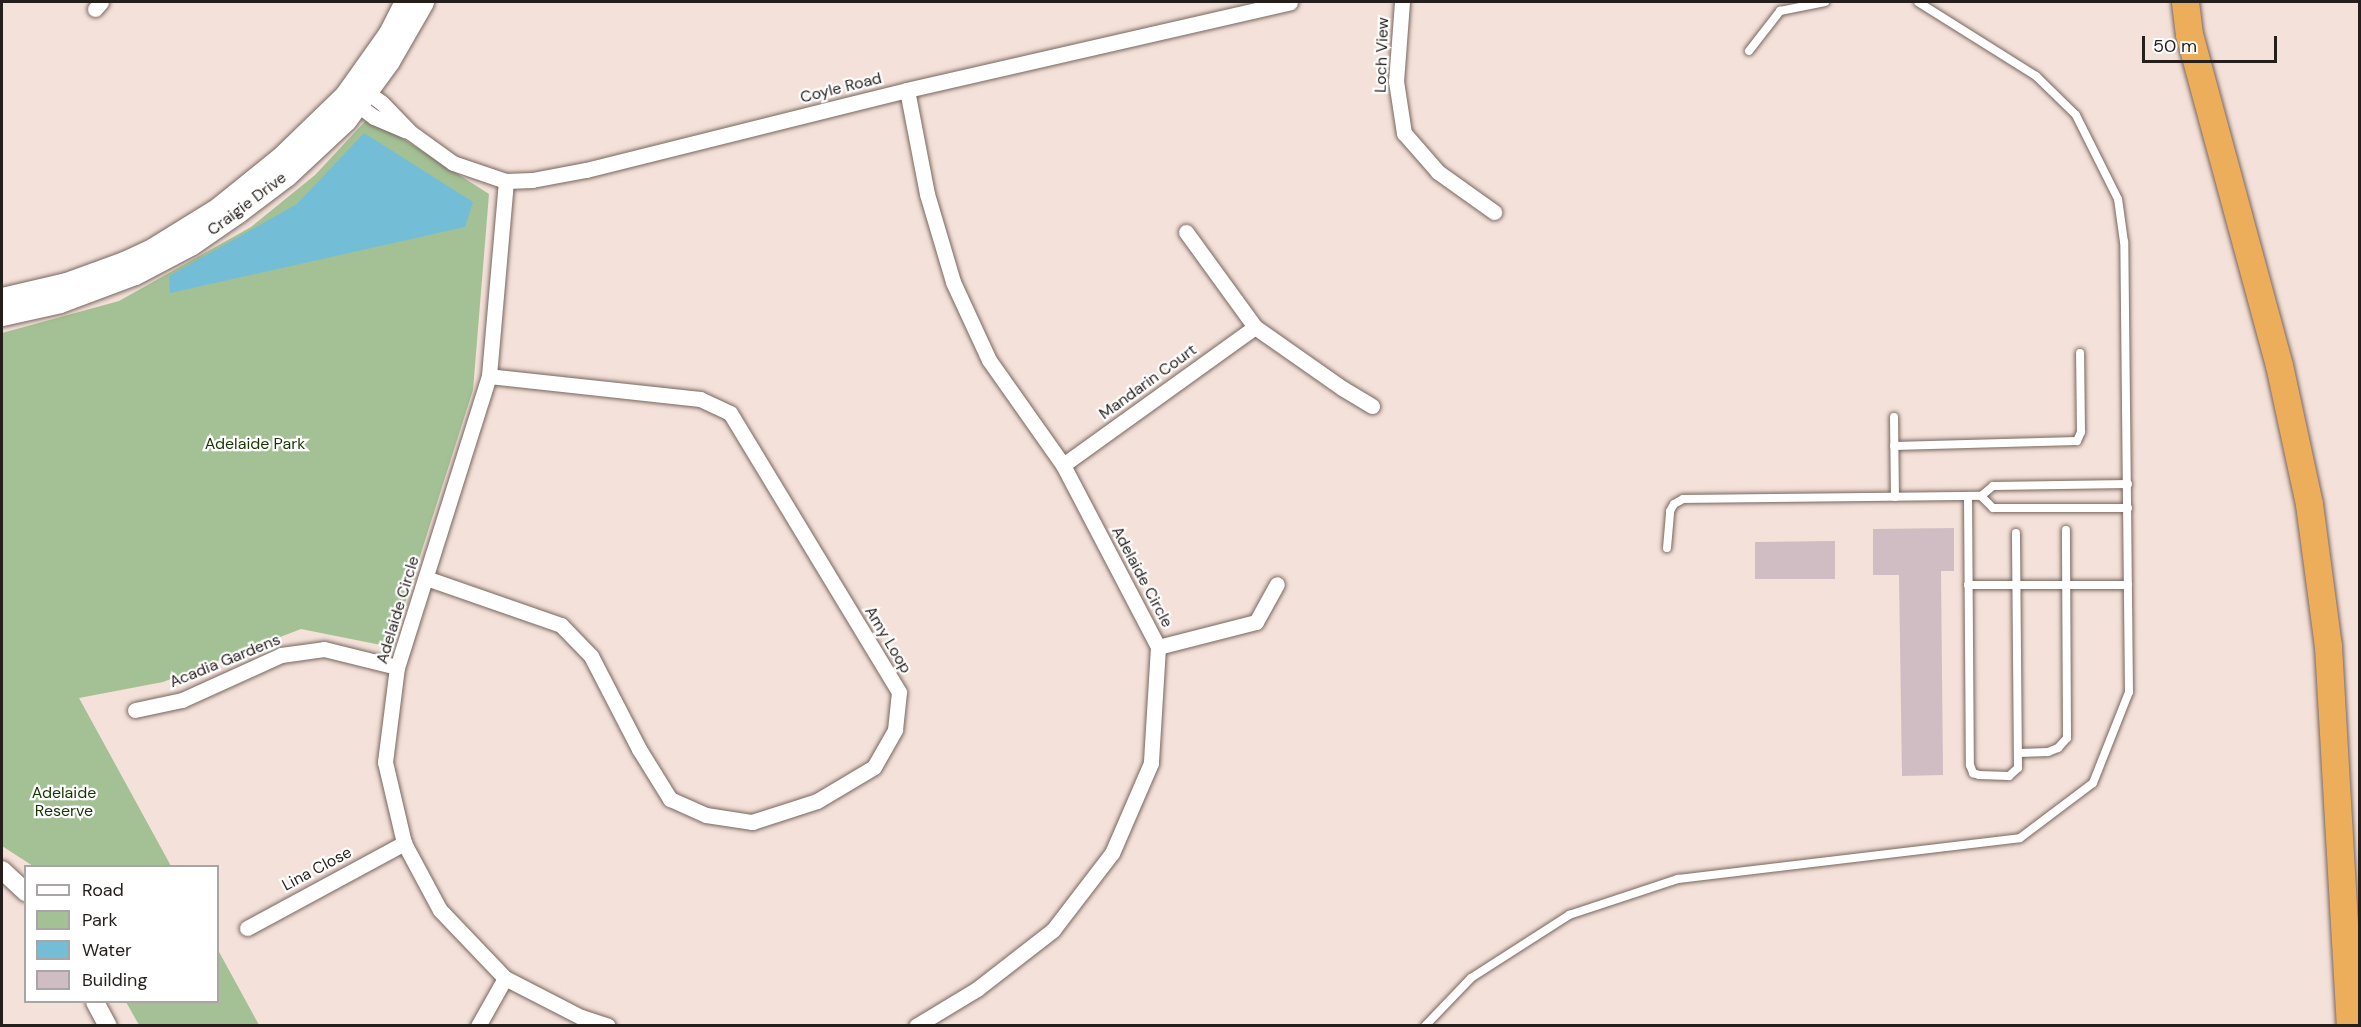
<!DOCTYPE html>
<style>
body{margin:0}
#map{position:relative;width:2361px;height:1027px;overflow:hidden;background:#f4e1d9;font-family:"DM Sans",sans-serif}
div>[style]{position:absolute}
.green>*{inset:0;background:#a3c194}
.water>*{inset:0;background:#73bed6}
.building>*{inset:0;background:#d0bcc3}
.roads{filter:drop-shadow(0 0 2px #77665f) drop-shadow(0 0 2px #77665f)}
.service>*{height:8px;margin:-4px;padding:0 4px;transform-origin:4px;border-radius:4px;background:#fff}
.minor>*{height:15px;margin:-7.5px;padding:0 7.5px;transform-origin:7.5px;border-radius:7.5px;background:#fff}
.tertiary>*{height:18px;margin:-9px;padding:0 9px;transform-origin:9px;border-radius:9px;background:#fff}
.secondary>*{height:21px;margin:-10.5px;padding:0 10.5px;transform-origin:10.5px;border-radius:10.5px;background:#fff}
.motorway>*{height:27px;margin:-13.5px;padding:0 13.5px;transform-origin:13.5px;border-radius:13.5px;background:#edae5c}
span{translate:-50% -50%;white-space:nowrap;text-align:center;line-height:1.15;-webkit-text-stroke:4.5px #fff;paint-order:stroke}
.street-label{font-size:16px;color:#251f1c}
.park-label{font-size:16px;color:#163600}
.frame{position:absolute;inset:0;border:3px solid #251f1c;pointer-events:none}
.legend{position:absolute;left:24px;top:865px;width:195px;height:138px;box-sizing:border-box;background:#fff;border:2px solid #a8a5a4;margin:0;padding:8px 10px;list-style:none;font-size:18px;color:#251f1c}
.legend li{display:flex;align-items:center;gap:12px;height:30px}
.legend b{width:30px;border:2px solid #a8a5a4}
.scale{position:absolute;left:2142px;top:36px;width:135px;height:27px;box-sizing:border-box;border:3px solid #251f1c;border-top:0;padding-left:8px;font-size:18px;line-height:21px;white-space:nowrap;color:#251f1c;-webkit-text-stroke:4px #fff;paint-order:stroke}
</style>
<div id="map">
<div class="green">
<div style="clip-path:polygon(369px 117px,489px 194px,473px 390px,391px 647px,301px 629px,163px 682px,79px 698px,171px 866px,33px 866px,2px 846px,2px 333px,119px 301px,251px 227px,315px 175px)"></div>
<div style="clip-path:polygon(218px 950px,259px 1025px,139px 1025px,126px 1002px,218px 1002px)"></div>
</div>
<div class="water">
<div style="clip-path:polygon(364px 133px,473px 202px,465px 227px,170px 293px,169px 276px,297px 204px)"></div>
</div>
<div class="building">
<div style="clip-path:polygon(1954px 528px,1954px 571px,1941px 571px,1943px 775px,1902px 776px,1899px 575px,1873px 575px,1873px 529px)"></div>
<div style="clip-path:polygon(1835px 541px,1835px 579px,1755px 579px,1755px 542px)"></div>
</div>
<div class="roads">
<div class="service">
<div style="left:1749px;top:51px;width:51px;rotate:-52.2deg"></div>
<div style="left:1780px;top:11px;width:46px;rotate:-11.3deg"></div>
<div style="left:1894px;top:417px;width:80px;rotate:89.3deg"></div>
<div style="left:1894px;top:446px;width:183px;rotate:-1.6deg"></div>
<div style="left:2077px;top:441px;width:10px;rotate:-66deg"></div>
<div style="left:2081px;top:432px;width:79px;rotate:-90.7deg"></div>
<div style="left:2128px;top:484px;width:135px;rotate:179.2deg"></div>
<div style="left:1993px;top:486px;width:16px;rotate:140deg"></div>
<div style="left:1981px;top:496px;width:17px;rotate:45deg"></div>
<div style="left:1993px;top:508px;width:135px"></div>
<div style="left:1968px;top:496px;width:269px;rotate:89.6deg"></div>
<div style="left:1970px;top:765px;width:9px;rotate:69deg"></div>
<div style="left:1973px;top:773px;width:6px;rotate:18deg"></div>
<div style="left:1979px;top:775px;width:30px;rotate:2deg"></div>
<div style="left:2009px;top:776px;width:12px;rotate:-42deg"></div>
<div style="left:2018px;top:768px;width:235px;rotate:-90.5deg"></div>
<div style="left:1667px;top:548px;width:37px;rotate:-85deg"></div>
<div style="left:1670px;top:511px;width:8px;rotate:-60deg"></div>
<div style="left:1674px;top:504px;width:10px;rotate:-29deg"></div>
<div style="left:1683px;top:499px;width:298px;rotate:-0.6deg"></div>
<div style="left:1968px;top:585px;width:160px"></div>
<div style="left:2019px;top:753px;width:29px;rotate:-2deg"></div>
<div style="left:2048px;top:752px;width:11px;rotate:-22deg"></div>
<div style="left:2058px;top:748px;width:13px;rotate:-48deg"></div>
<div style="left:2067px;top:738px;width:208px;rotate:-90.3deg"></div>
<div style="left:1425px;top:1026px;width:66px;rotate:-46.2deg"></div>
<div style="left:1471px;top:978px;width:117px;rotate:-32.7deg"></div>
<div style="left:1569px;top:915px;width:115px;rotate:-18.3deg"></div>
<div style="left:1678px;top:879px;width:344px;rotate:-6.8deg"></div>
<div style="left:2020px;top:838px;width:91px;rotate:-37deg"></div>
<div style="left:2093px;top:783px;width:98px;rotate:-68.4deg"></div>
<div style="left:2129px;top:692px;width:450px;rotate:-90.6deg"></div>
<div style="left:2124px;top:242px;width:43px;rotate:-97.9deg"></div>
<div style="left:2118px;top:199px;width:94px;rotate:-116.6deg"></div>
<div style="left:2076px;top:115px;width:56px;rotate:-135.7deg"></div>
<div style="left:2036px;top:76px;width:139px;rotate:-147.9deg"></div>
</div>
<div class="minor">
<div style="left:1402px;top:2px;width:79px;rotate:94.3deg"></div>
<div style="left:1396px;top:81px;width:53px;rotate:81.3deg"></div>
<div style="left:1404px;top:133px;width:52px;rotate:48.9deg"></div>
<div style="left:1438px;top:172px;width:69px;rotate:35.5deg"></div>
<div style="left:95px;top:9px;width:9px;rotate:-49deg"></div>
<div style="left:360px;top:87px;width:27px;rotate:36deg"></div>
<div style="left:382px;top:103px;width:40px;rotate:46deg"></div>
<div style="left:410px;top:132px;width:53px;rotate:35.8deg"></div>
<div style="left:453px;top:163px;width:56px;rotate:18.8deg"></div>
<div style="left:506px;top:181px;width:26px;rotate:-2deg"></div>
<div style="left:532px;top:180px;width:55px;rotate:-10.5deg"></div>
<div style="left:586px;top:170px;width:331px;rotate:-14deg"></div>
<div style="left:907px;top:90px;width:393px;rotate:-12.9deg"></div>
<div style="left:907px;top:90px;width:106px;rotate:79.1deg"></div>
<div style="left:927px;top:194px;width:92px;rotate:73.5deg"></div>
<div style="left:953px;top:282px;width:86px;rotate:65.2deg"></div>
<div style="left:989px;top:360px;width:128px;rotate:54.8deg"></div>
<div style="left:1063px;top:465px;width:205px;rotate:62.4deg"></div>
<div style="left:1158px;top:647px;width:116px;rotate:93.5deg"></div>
<div style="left:1151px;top:763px;width:98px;rotate:113.4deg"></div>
<div style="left:1112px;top:853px;width:97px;rotate:127.5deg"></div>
<div style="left:1053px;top:930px;width:96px;rotate:142.2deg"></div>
<div style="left:977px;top:989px;width:71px;rotate:148.8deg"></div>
<div style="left:350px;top:99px;width:30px;rotate:37deg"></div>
<div style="left:374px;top:117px;width:34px;rotate:23deg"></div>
<div style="left:506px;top:181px;width:196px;rotate:95deg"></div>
<div style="left:489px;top:376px;width:305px;rotate:107.5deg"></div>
<div style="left:397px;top:667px;width:96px;rotate:97.2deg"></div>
<div style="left:385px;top:762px;width:83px;rotate:76.8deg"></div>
<div style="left:404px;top:843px;width:76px;rotate:61.8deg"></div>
<div style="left:440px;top:910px;width:94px;rotate:46.3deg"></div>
<div style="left:505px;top:978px;width:85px;rotate:27.2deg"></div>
<div style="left:581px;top:1017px;width:28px;rotate:18deg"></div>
<div style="left:1186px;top:232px;width:117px;rotate:54deg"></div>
<div style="left:1255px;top:327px;width:106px;rotate:35deg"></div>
<div style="left:1342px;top:388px;width:35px;rotate:31deg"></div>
<div style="left:1063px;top:465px;width:236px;rotate:-35.7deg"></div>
<div style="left:426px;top:578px;width:143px;rotate:19.2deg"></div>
<div style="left:561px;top:625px;width:43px;rotate:45.9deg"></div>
<div style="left:591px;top:656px;width:105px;rotate:62.7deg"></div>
<div style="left:639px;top:749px;width:59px;rotate:58.2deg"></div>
<div style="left:670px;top:799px;width:39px;rotate:24deg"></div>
<div style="left:706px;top:815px;width:47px;rotate:8.7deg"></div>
<div style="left:752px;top:822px;width:68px;rotate:-17.9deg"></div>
<div style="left:817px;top:801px;width:66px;rotate:-30.8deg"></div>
<div style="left:874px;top:767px;width:43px;rotate:-60.4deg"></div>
<div style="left:895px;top:730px;width:38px;rotate:-84deg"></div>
<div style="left:899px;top:692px;width:326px;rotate:-121.2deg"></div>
<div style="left:730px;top:413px;width:33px;rotate:-155deg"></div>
<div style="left:700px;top:399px;width:212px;rotate:-173.8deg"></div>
<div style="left:1158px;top:647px;width:101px;rotate:-14.3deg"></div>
<div style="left:1256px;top:622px;width:43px;rotate:-61.1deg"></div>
<div style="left:135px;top:710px;width:48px;rotate:-12deg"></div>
<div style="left:182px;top:700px;width:109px;rotate:-24.4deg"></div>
<div style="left:281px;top:655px;width:43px;rotate:-7.9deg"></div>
<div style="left:324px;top:649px;width:75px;rotate:13.9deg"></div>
<div style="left:247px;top:928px;width:179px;rotate:-28.4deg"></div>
<div style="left:478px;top:1026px;width:55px;rotate:-60.6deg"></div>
</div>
<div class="tertiary">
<div style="left:2px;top:870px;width:33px;rotate:43deg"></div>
<div style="left:95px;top:1002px;width:27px;rotate:62deg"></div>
</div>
<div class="secondary">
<div style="left:2px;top:298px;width:66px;rotate:-13.2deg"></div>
<div style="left:66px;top:283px;width:62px;rotate:-19.9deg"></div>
<div style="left:124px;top:262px;width:31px;rotate:-25deg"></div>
<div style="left:152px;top:249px;width:78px;rotate:-31.8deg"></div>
<div style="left:218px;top:208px;width:80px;rotate:-38.9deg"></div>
<div style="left:280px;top:158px;width:91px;rotate:-44.1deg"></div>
<div style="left:345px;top:95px;width:76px;rotate:-54.6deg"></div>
<div style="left:389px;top:33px;width:35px;rotate:-63deg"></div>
<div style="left:2px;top:315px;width:59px;rotate:-12.6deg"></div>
<div style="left:60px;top:302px;width:80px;rotate:-20.5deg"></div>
<div style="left:135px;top:274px;width:64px;rotate:-27.8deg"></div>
<div style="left:192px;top:244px;width:56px;rotate:-34.8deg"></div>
<div style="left:238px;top:212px;width:60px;rotate:-36.9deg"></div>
<div style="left:286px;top:176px;width:82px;rotate:-43deg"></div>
<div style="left:346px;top:120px;width:73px;rotate:-53.9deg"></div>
<div style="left:389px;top:61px;width:68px;rotate:-60deg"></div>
</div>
<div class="motorway">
<div style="left:2185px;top:2px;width:32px;rotate:83deg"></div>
<div style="left:2189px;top:34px;width:343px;rotate:74.8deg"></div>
<div style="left:2279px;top:365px;width:142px;rotate:77.8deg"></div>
<div style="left:2309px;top:504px;width:143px;rotate:82.4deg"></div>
<div style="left:2328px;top:646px;width:381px;rotate:86.7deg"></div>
</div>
</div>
<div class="street-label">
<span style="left:1382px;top:55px;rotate:-88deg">Loch View</span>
<span style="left:841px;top:88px;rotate:-14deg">Coyle Road</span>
<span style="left:247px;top:204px;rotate:-37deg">Craigie Drive</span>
<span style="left:1148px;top:382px;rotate:-36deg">Mandarin Court</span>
<span style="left:1142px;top:577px;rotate:62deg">Adelaide Circle</span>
<span style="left:398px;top:610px;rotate:-73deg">Adelaide Circle</span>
<span style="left:888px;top:640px;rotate:59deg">Amy Loop</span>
<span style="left:225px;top:661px;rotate:-22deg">Acadia Gardens</span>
<span style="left:317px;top:869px;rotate:-28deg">Lina Close</span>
</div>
<div class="park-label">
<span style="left:255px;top:444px">Adelaide Park</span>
<span style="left:64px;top:802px">Adelaide<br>Reserve</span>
</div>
<div class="frame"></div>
<ul class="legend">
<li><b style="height:8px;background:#fff"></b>Road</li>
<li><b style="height:16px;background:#a3c194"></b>Park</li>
<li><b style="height:16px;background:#73bed6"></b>Water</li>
<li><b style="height:16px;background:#d0bcc3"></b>Building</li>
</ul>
<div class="scale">50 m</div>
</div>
